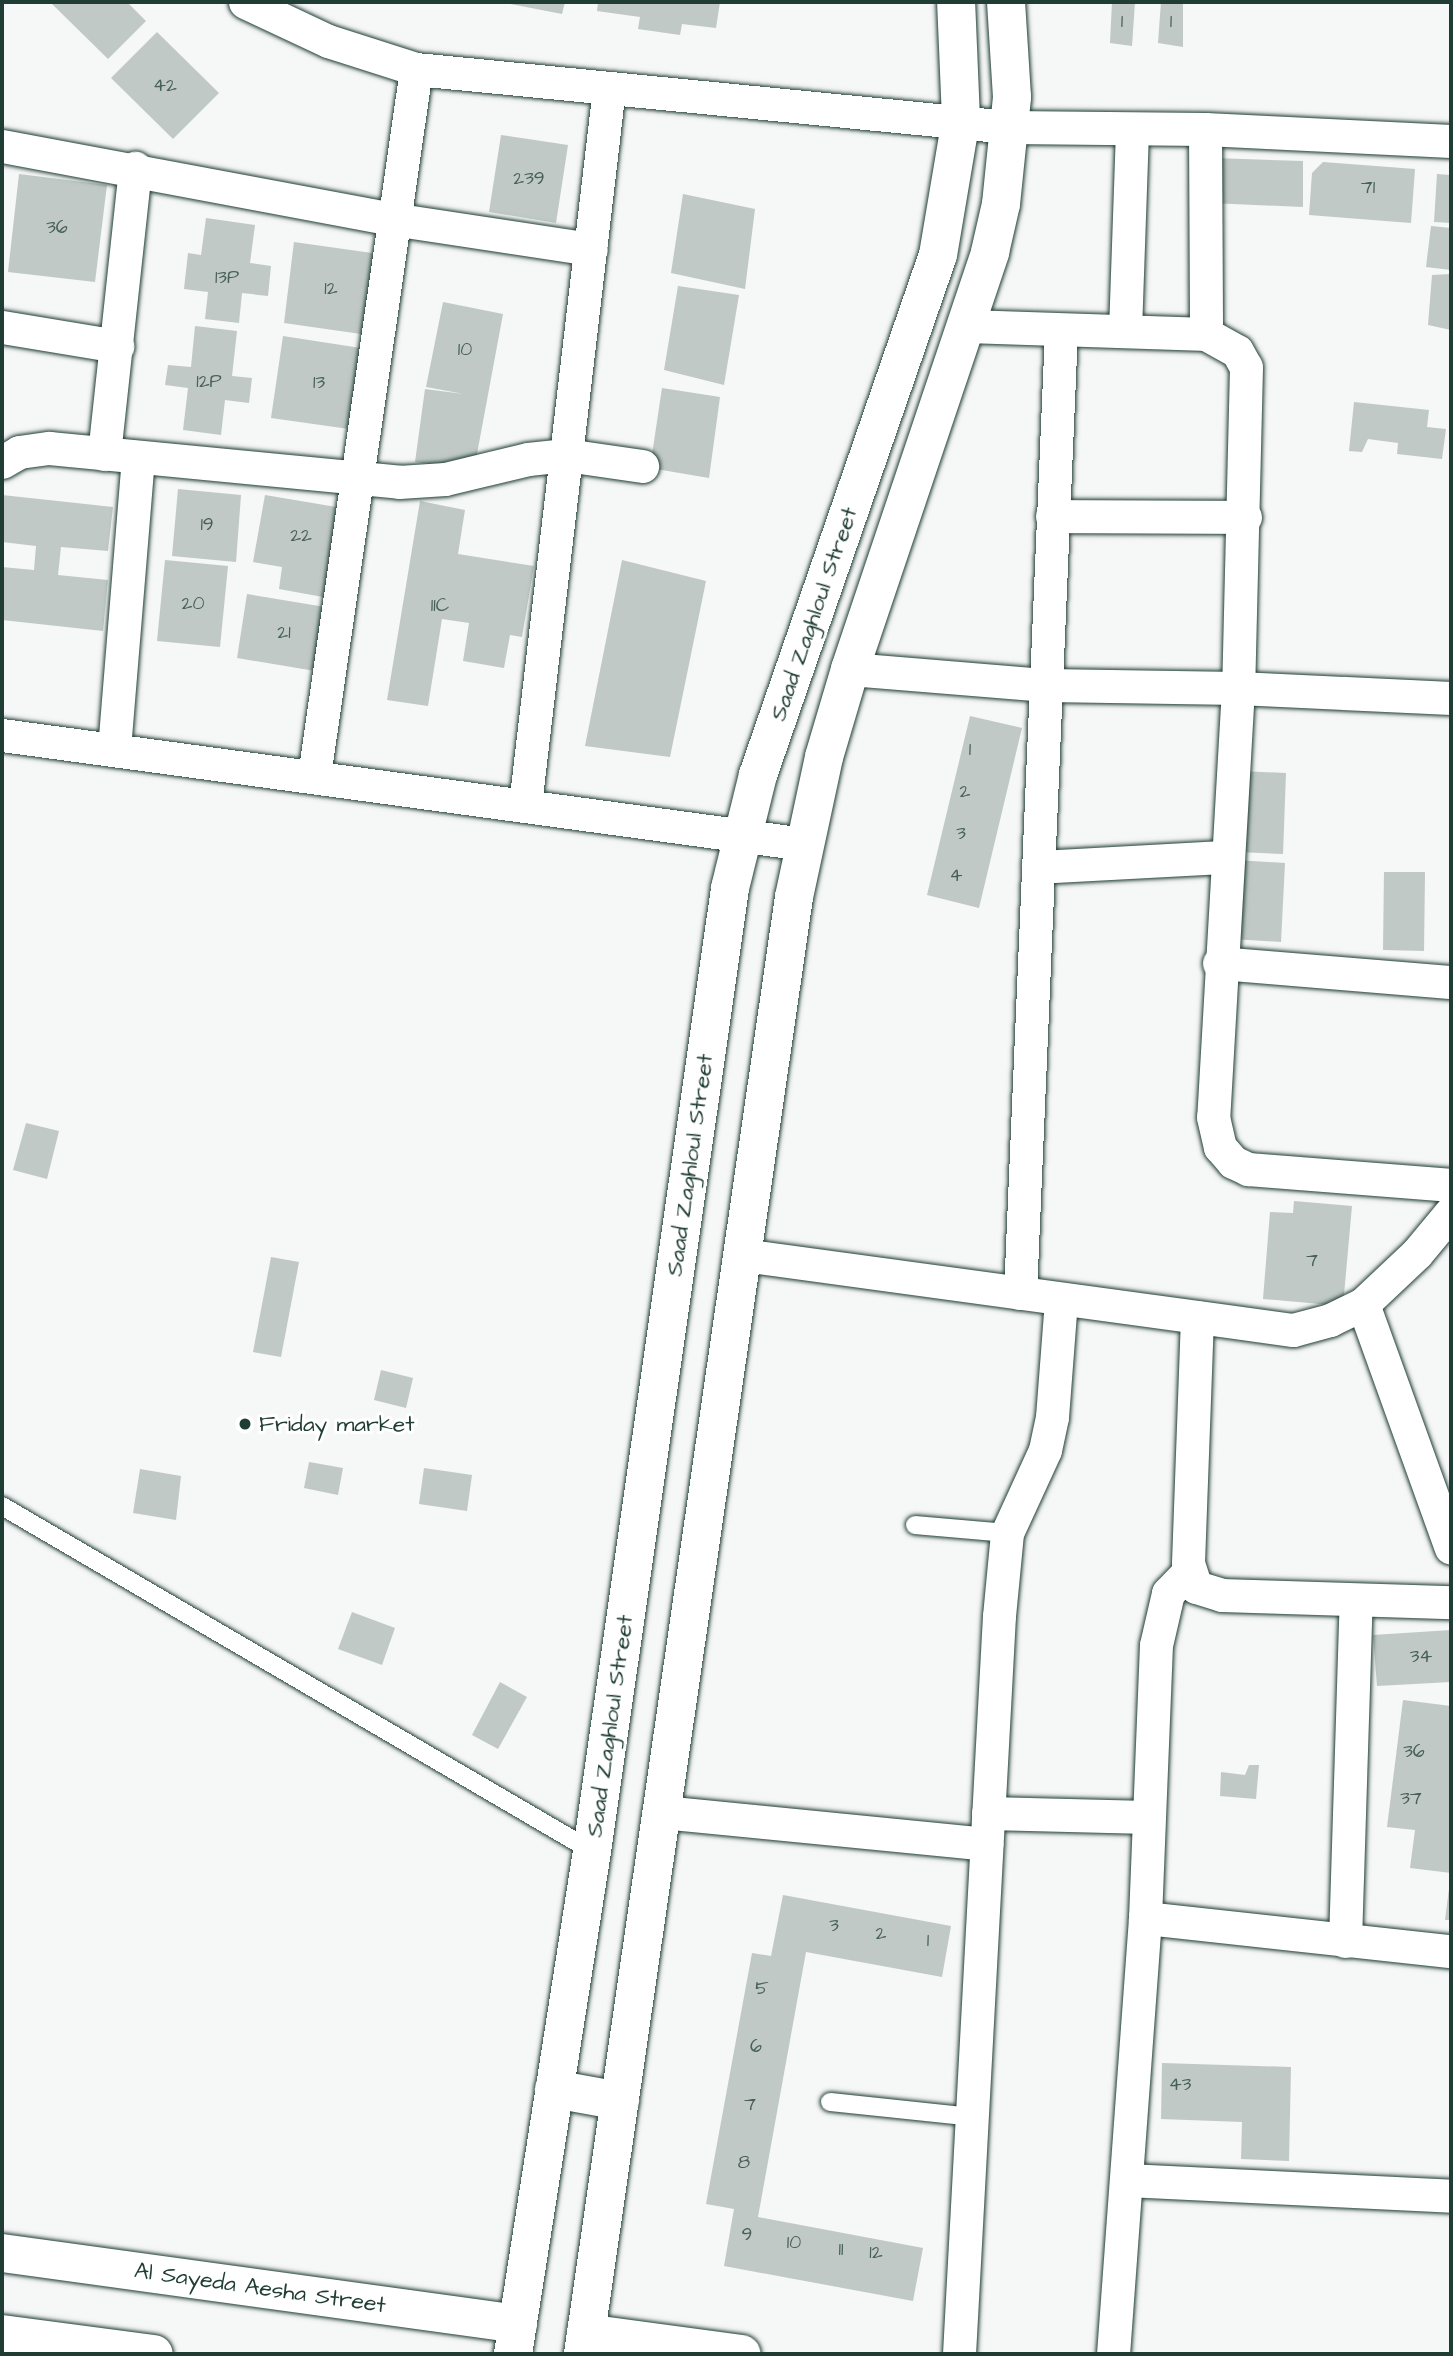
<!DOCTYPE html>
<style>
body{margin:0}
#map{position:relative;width:1453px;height:2356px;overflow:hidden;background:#f6f7f7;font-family:"Architects Daughter",sans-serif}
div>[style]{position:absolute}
.building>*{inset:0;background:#c0c9c6}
.roads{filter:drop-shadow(0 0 2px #1f3d34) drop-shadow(0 0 2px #1f3d34)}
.service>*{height:18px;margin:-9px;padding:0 9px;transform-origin:9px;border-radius:9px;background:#fff}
.minor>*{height:33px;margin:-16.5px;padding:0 16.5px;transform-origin:16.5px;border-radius:16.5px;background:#fff}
.tertiary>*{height:38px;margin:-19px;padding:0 19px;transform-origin:19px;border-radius:19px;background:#fff}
.dots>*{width:19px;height:19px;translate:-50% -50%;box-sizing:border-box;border:4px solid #fff;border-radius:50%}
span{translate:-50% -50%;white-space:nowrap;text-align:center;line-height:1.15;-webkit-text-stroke:6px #fff;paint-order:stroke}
.number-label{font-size:19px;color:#476058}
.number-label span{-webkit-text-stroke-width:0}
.street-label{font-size:23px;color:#1f3d34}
.poi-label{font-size:23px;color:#1f3d34}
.left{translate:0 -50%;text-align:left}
.frame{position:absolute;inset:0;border:4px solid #1f3d34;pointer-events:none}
</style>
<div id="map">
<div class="building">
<div style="clip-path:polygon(50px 2px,127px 2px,146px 21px,108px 59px)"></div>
<div style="clip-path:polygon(500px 2px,565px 2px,562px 14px)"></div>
<div style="clip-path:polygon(598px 2px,720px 2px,716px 28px,682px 24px,680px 35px,638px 29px,640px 17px,597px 11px)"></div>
<div style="clip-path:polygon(1112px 2px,1135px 2px,1132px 46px,1110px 43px)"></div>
<div style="clip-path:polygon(1161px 2px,1183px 2px,1183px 47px,1158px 43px)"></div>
<div style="clip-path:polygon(157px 32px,219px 93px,173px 139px,111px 78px)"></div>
<div style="clip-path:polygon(501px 135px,568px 145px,556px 223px,489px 212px)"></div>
<div style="clip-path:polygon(1215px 158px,1303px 161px,1303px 207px,1210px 203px)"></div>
<div style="clip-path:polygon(1323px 162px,1415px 169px,1411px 223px,1309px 215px,1312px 173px)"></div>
<div style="clip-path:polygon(19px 174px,107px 185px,95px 282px,8px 272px)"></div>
<div style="clip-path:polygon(1437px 174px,1451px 175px,1451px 223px,1434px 222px)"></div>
<div style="clip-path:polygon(683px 194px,755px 209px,745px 289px,671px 273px)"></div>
<div style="clip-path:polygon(206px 218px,255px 225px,250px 263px,271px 266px,268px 296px,242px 293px,239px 323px,205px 319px,208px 292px,184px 289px,188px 253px,201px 255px)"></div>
<div style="clip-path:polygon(1431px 226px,1451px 228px,1451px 270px,1426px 267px)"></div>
<div style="clip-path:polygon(294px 242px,379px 254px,368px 335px,284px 323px)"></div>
<div style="clip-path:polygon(1451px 274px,1451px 330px,1428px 325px,1432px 275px)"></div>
<div style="clip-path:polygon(678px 286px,739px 295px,724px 385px,664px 370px)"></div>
<div style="clip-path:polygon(443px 302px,503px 314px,474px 470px,415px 462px,425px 389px,464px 394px,426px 387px)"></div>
<div style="clip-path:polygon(195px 326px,237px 331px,232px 376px,252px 378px,249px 403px,225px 400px,221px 435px,183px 430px,188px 388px,165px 385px,168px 365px,191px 367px)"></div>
<div style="clip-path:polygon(283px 336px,367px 349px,356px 430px,271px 418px)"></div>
<div style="clip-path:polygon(662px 388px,720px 397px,709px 478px,650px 468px)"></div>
<div style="clip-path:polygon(1354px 402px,1429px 410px,1427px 427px,1446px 429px,1442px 459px,1397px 454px,1398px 443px,1368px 439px,1362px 452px,1349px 451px)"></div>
<div style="clip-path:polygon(178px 489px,241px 495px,236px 562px,172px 556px)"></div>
<div style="clip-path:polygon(2px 495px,113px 507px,108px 551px,61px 547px,58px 575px,108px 580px,103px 631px,2px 620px,2px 567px,34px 570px,36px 546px,2px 542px)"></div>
<div style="clip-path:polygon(265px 495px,348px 509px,334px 599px,279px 589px,282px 567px,253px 562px)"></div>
<div style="clip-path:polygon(420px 501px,465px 510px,458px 554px,534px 566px,522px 637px,510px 635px,504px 668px,463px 661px,469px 623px,442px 619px,428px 706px,387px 700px)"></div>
<div style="clip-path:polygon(165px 560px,228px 566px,220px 647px,157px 641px)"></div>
<div style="clip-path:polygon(622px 560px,706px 581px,670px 757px,585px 746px)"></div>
<div style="clip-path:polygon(247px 594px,331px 608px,321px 672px,237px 658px)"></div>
<div style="clip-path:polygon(970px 716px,1022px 728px,979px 908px,927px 895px)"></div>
<div style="clip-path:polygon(1241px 771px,1286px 773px,1283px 854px,1238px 852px)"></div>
<div style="clip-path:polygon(1236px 860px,1285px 863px,1281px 942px,1232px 939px)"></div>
<div style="clip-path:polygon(1384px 872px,1425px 872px,1424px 951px,1383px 950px)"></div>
<div style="clip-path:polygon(26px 1123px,59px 1131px,47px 1179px,13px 1170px)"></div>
<div style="clip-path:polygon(1294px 1201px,1352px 1206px,1343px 1306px,1263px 1299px,1270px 1212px,1293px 1213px)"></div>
<div style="clip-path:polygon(271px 1257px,299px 1262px,281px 1357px,253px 1352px)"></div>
<div style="clip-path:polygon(381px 1370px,413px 1378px,406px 1408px,374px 1400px)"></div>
<div style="clip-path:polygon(309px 1462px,343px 1468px,338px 1495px,304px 1488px)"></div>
<div style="clip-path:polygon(424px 1468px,472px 1475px,467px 1511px,419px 1504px)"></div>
<div style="clip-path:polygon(140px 1469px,181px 1476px,176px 1520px,133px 1513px)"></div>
<div style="clip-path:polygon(352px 1612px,395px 1628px,382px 1665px,338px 1649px)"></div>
<div style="clip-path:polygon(1451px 1630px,1451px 1682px,1377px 1686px,1373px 1635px)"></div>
<div style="clip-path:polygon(500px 1682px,527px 1697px,498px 1749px,472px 1735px)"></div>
<div style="clip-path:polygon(1403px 1700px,1451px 1706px,1451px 1873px,1410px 1868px,1415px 1830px,1387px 1827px)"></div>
<div style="clip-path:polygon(1249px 1765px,1259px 1765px,1256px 1799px,1220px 1796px,1221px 1772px,1245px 1775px)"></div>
<div style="clip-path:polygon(1450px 1881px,1451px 1881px,1451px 1920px,1445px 1920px)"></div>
<div style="clip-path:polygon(783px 1895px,951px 1926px,942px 1977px,806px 1952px,758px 2217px,923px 2248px,913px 2301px,724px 2266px,734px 2209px,706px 2204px,752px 1953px,771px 1956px)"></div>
<div style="clip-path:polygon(1162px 2063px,1291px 2067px,1289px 2161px,1241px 2159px,1242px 2122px,1161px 2119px)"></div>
</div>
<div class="roads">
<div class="service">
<div style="left:2px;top:1506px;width:683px;rotate:30.32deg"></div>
<div style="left:915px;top:1525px;width:92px;rotate:5deg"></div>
<div style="left:830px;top:2102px;width:143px;rotate:6deg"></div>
</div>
<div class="minor">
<div style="left:245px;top:2px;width:92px;rotate:25.2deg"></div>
<div style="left:328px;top:41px;width:92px;rotate:17.7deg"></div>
<div style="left:416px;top:69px;width:596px;rotate:5.59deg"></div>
<div style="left:1009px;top:127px;width:196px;rotate:0.6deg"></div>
<div style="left:1205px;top:129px;width:246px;rotate:2.8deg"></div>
<div style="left:1205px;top:129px;width:205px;rotate:89.7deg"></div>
<div style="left:1206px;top:334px;width:35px;rotate:29deg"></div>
<div style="left:1237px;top:351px;width:18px;rotate:61deg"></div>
<div style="left:1246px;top:367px;width:321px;rotate:91.4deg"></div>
<div style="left:1238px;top:688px;width:430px;rotate:93.3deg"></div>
<div style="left:1213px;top:1117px;width:31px;rotate:77deg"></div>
<div style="left:1220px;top:1147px;width:20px;rotate:49deg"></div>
<div style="left:1233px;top:1162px;width:17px;rotate:25deg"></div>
<div style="left:1248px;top:1169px;width:204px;rotate:4.5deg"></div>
<div style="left:2px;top:146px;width:397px;rotate:10.6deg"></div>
<div style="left:392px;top:219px;width:201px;rotate:8.6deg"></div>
<div style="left:968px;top:326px;width:238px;rotate:1.9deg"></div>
<div style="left:2px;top:327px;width:117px;rotate:9.4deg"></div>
<div style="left:1125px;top:331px;width:201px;rotate:-88deg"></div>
<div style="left:104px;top:454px;width:288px;rotate:-83.8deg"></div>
<div style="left:2px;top:462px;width:20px;rotate:-30deg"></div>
<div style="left:19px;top:452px;width:30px;rotate:-8deg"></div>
<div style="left:49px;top:448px;width:352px;rotate:5.5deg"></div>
<div style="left:399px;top:482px;width:46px;rotate:-3.7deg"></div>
<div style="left:445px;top:479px;width:85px;rotate:-13.5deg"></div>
<div style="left:528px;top:459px;width:38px;rotate:-6deg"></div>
<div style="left:566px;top:455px;width:77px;rotate:8.2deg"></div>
<div style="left:1052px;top:516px;width:193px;rotate:0.3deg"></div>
<div style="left:850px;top:669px;width:197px;rotate:4.7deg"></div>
<div style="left:1046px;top:685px;width:192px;rotate:0.9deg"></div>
<div style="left:1238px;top:688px;width:213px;rotate:2.7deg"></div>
<div style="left:2px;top:735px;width:809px;rotate:7.74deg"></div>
<div style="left:114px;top:749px;width:293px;rotate:-85.3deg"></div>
<div style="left:314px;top:776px;width:714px;rotate:-81.79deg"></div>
<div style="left:525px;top:805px;width:722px;rotate:-83.32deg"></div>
<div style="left:1038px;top:867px;width:187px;rotate:-3.1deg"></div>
<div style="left:1219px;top:963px;width:233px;rotate:4.7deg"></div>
<div style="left:743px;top:1255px;width:555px;rotate:7.77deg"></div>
<div style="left:1293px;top:1330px;width:38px;rotate:-15deg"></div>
<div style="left:1330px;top:1320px;width:37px;rotate:-26deg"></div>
<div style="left:1363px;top:1304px;width:74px;rotate:-43.4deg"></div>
<div style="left:1417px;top:1253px;width:53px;rotate:-50.3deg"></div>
<div style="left:1020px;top:1293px;width:964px;rotate:-87.56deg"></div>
<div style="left:1363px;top:1304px;width:259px;rotate:70.2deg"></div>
<div style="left:1197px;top:1317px;width:246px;rotate:92.1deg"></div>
<div style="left:1188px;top:1563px;width:25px;rotate:72deg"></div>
<div style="left:1196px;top:1587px;width:27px;rotate:17deg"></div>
<div style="left:1222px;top:1595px;width:229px;rotate:1.8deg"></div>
<div style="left:662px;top:1812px;width:326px;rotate:5.6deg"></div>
<div style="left:988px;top:1813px;width:160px;rotate:1.4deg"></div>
<div style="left:1145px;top:1918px;width:308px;rotate:6.2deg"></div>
<div style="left:1345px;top:1941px;width:341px;rotate:-88.2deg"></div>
<div style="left:1128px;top:2180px;width:323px;rotate:2.8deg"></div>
<div style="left:959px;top:2354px;width:739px;rotate:-86.9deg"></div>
<div style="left:999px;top:1616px;width:83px;rotate:-84.5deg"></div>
<div style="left:1007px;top:1533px;width:91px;rotate:-65.4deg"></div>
<div style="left:1045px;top:1450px;width:34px;rotate:-78deg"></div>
<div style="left:1052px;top:1417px;width:118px;rotate:-85.6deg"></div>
<div style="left:1113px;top:2354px;width:437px;rotate:-85.8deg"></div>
<div style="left:1145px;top:1918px;width:273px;rotate:-87.7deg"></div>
<div style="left:1156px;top:1645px;width:53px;rotate:-77deg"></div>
<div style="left:1168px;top:1593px;width:29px;rotate:-46deg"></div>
</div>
<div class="tertiary">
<div style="left:554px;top:2089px;width:67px;rotate:10.3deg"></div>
<div style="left:2px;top:2253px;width:521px;rotate:7.83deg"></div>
<div style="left:586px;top:2333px;width:157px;rotate:7.7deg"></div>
<div style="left:2px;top:2334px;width:153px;rotate:7.5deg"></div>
<div style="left:513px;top:2354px;width:509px;rotate:-81.07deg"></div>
<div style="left:592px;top:1851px;width:973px;rotate:-81.84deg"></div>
<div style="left:730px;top:888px;width:116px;rotate:-76.1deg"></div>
<div style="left:758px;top:775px;width:550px;rotate:-70.91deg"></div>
<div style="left:938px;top:255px;width:138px;rotate:-80.4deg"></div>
<div style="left:961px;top:119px;width:117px;rotate:-92.4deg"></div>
<div style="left:583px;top:2354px;width:1472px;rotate:-81.76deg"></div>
<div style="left:794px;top:897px;width:143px;rotate:-77.9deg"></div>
<div style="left:824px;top:757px;width:92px;rotate:-73.5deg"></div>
<div style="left:850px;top:669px;width:440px;rotate:-71.4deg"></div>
<div style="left:990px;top:252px;width:49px;rotate:-77.1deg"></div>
<div style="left:1001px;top:204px;width:108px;rotate:-84.1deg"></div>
<div style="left:1012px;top:97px;width:95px;rotate:-93.6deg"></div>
</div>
</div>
<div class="dots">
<div style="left:245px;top:1424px;background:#1f3d34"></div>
</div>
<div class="number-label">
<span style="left:1122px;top:22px">1</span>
<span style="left:1171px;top:22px">1</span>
<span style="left:165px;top:86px">42</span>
<span style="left:529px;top:179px">239</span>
<span style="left:1368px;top:188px">71</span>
<span style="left:57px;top:228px">36</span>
<span style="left:227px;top:278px">13P</span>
<span style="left:331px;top:289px">12</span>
<span style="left:465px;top:350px">10</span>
<span style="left:209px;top:382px">12P</span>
<span style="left:319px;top:383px">13</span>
<span style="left:207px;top:525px">19</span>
<span style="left:301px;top:536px">22</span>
<span style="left:193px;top:604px">20</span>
<span style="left:440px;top:606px">11C</span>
<span style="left:284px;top:633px">21</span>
<span style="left:970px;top:750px">1</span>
<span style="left:965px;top:792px">2</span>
<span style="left:961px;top:834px">3</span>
<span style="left:956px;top:876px">4</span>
<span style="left:1312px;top:1261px">7</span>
<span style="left:1421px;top:1657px">34</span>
<span style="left:1414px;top:1752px">36</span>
<span style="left:1411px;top:1799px">37</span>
<span style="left:834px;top:1926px">3</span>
<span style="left:881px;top:1934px">2</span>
<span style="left:928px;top:1941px">1</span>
<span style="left:762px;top:1989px">5</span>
<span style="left:756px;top:2047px">6</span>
<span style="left:1180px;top:2085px">43</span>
<span style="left:750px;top:2105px">7</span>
<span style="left:744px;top:2163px">8</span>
<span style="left:747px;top:2235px">9</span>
<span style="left:794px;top:2243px">10</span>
<span style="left:841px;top:2250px">11</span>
<span style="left:876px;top:2253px">12</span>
</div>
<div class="street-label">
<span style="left:814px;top:614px;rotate:-71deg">Saad Zaghloul Street</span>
<span style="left:690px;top:1165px;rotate:-82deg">Saad Zaghloul Street</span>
<span style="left:610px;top:1726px;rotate:-82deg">Saad Zaghloul Street</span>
<span style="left:260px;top:2288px;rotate:8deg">Al Sayeda Aesha Street</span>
</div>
<div class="poi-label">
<span class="left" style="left:259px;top:1424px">Friday market</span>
</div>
<div class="frame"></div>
</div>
